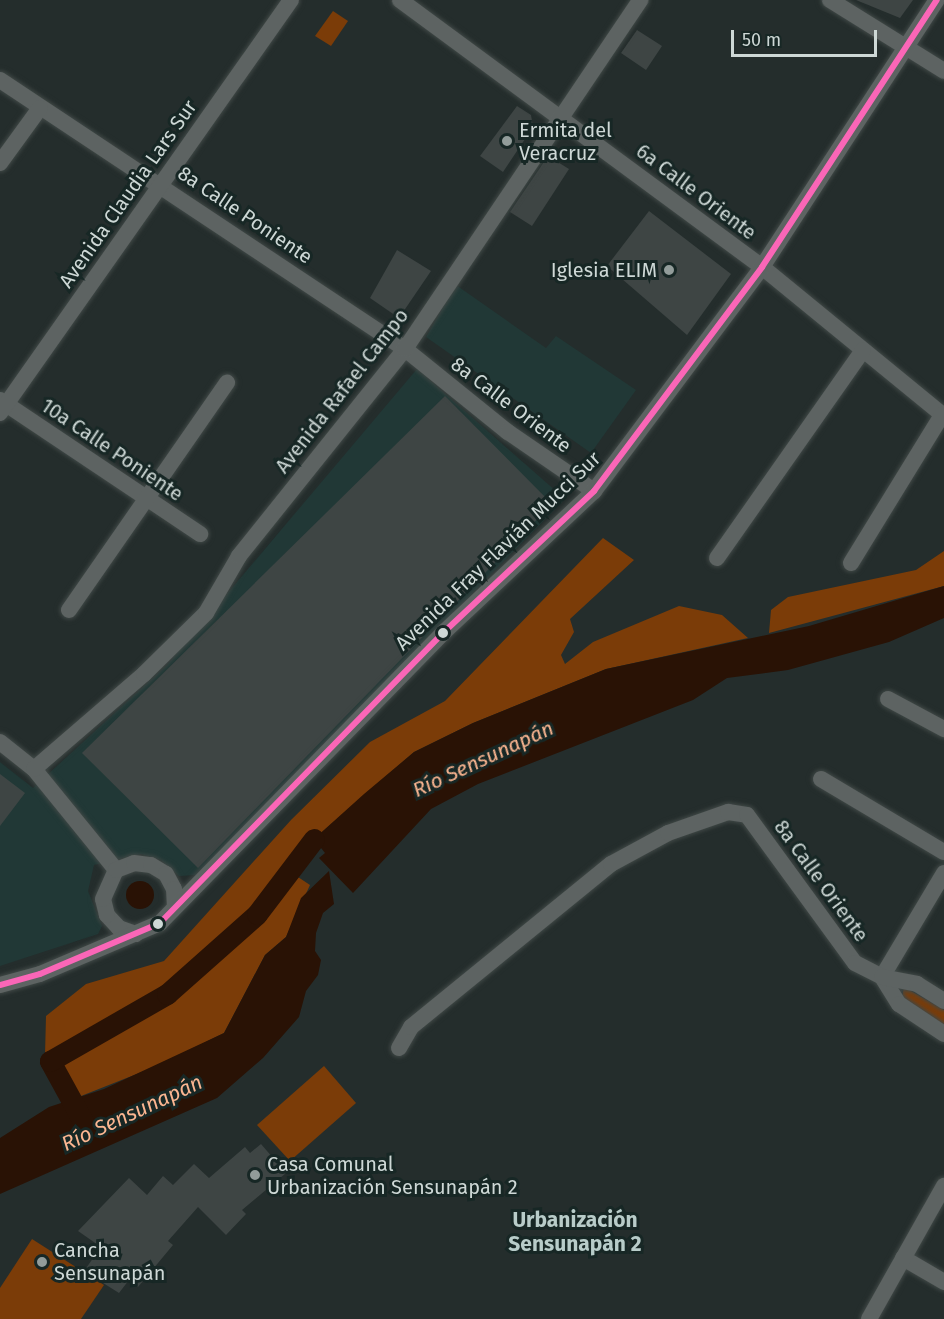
<!DOCTYPE html>
<meta charset="utf-8">
<style>
body{margin:0}
#map{position:relative;width:944px;height:1319px;overflow:hidden;background:#242d2c;font-family:"Fira Sans",sans-serif}
div>[style]{position:absolute}
.built>*{inset:0;background:#213836}
.green>*{inset:0;background:#7b3c08}
.water>*{inset:0;background:#291205}
.round{border-radius:50%}
.canal>*{height:21px;margin:-10.5px;padding:0 10.5px;transform-origin:10.5px;border-radius:10.5px;background:#291205}
.building>*{inset:0;background:#3e4544}
.roads{filter:drop-shadow(0 0 2px #404846) drop-shadow(0 0 2px #404846)}
.street>*{height:16px;margin:-8px;padding:0 8px;transform-origin:8px;border-radius:8px;background:#5d6362}
.bus-1>*{height:6px;margin:-3px;padding:0 3px;transform-origin:3px;border-radius:3px;background:#fa66b7}
.dots>*{width:16px;height:16px;translate:-50% -50%;box-sizing:border-box;border:3px solid #172725;border-radius:50%}
span{translate:-50% -50%;white-space:nowrap;text-align:center;line-height:1.15;-webkit-text-stroke:6px #172725;paint-order:stroke}
.poi-label{font-size:20px;color:#ced8d6}
.left{translate:0 -50%;text-align:left}
.right{translate:-100% -50%;text-align:right}
.street-label{font-size:20px;color:#ced8d6}
.water-label{font-size:21px;color:#fbb691;font-style:italic}
.neighbourhood-label{font-size:21px;color:#b8ccc9;font-weight:700}
.scale{position:absolute;left:731px;top:30px;width:146px;height:27px;box-sizing:border-box;border:3px solid #ced8d6;border-top:0;padding-left:8px;font-size:18px;line-height:21px;white-space:nowrap;color:#ced8d6;-webkit-text-stroke:4px #172725;paint-order:stroke}
</style>
<div id="map">
<div class="built">
<div style="clip-path:polygon(456px 285px,546px 348px,556px 336px,636px 390px,591px 453px,426px 337px)"></div>
<div style="clip-path:polygon(417px 369px,565px 499px,196px 875px,179px 876px,161px 860px,141px 854px,94px 865px,88px 891px,102px 926px,98px 934px,0 966px,0 762px,33px 788px,167px 665px)"></div>
</div>
<div class="green">
<div style="clip-path:polygon(333px 11px,348px 21px,331px 46px,315px 36px)"></div>
<div style="clip-path:polygon(603px 538px,634px 560px,570px 619px,574px 632px,561px 655px,565px 664px,593px 642px,679px 606px,722px 615px,748px 638px,606px 669px,473px 723px,414px 752px,314px 839px,257px 914px,167px 994px,45px 1055px,46px 1016px,86px 984px,164px 961px,291px 820px,370px 742px,445px 701px)"></div>
<div style="clip-path:polygon(944px 551px,944px 586px,769px 633px,771px 610px,788px 597px,916px 570px)"></div>
<div style="clip-path:polygon(292px 873px,310px 885px,286px 937px,265px 955px,224px 1033px,157px 1066px,76px 1098px,58px 1063px,170px 997px,259px 918px)"></div>
<div style="clip-path:polygon(904px 987px,944px 1010px,944px 1027px,902px 998px)"></div>
<div style="clip-path:polygon(324px 1066px,356px 1103px,290px 1161px,257px 1125px)"></div>
<div style="clip-path:polygon(32px 1239px,104px 1285px,81px 1319px,0 1319px,0 1288px)"></div>
</div>
<div class="water">
<div style="clip-path:polygon(944px 586px,944px 618px,889px 642px,788px 670px,727px 678px,693px 700px,478px 784px,431px 809px,353px 893px,319px 858px,325px 853px,314px 839px,364px 794px,414px 752px,473px 723px,606px 669px,809px 626px)"></div>
<div style="clip-path:polygon(329px 871px,334px 904px,323px 913px,316px 933px,315px 951px,321px 960px,318px 975px,306px 991px,299px 1017px,263px 1058px,217px 1098px,0 1194px,0 1138px,49px 1107px,104px 1089px,224px 1033px,265px 955px,286px 937px,301px 898px)"></div>
<div class="round" style="left:126px;top:881px;width:28px;height:28px"></div>
</div>
<div class="canal">
<div style="left:85px;top:1125px;width:73px;rotate:-118.7deg"></div>
<div style="left:50px;top:1061px;width:135px;rotate:-29.8deg"></div>
<div style="left:167px;top:994px;width:120px;rotate:-41.6deg"></div>
<div style="left:257px;top:914px;width:94px;rotate:-52.8deg"></div>
</div>
<div class="building">
<div style="clip-path:polygon(856px 0,913px 0,900px 18px)"></div>
<div style="clip-path:polygon(637px 30px,662px 46px,646px 70px,621px 53px)"></div>
<div style="clip-path:polygon(517px 106px,531px 115px,533px 127px,503px 172px,480px 156px)"></div>
<div style="clip-path:polygon(548px 156px,569px 169px,532px 226px,510px 212px)"></div>
<div style="clip-path:polygon(649px 211px,731px 274px,687px 335px,607px 266px)"></div>
<div style="clip-path:polygon(397px 250px,431px 271px,399px 318px,370px 298px)"></div>
<div style="clip-path:polygon(445px 396px,552px 504px,198px 868px,82px 753px)"></div>
<div style="clip-path:polygon(0 774px,25px 793px,0 826px)"></div>
<div style="clip-path:polygon(261px 1144px,286px 1173px,242px 1210px,246px 1214px,226px 1235px,198px 1207px,168px 1241px,173px 1245px,138px 1287px,129px 1280px,119px 1293px,84px 1271px,101px 1247px,78px 1231px,129px 1178px,147px 1195px,163px 1176px,173px 1185px,194px 1164px,209px 1178px,245px 1147px,250px 1153px)"></div>
</div>
<div class="roads">
<div class="street">
<div style="left:400px;top:0;width:450px;rotate:36.4deg"></div>
<div style="left:762px;top:267px;width:235px;rotate:39.3deg"></div>
<div style="left:830px;top:0;width:134px;rotate:31.9deg"></div>
<div style="left:0;top:80px;width:486px;rotate:33.6deg"></div>
<div style="left:405px;top:349px;width:132px;rotate:38.9deg"></div>
<div style="left:508px;top:432px;width:104px;rotate:34.5deg"></div>
<div style="left:0;top:163px;width:68px;rotate:-54deg"></div>
<div style="left:0;top:400px;width:241px;rotate:33.8deg"></div>
<div style="left:0;top:413px;width:505px;rotate:-54.83deg"></div>
<div style="left:717px;top:558px;width:254px;rotate:-54.9deg"></div>
<div style="left:851px;top:563px;width:174px;rotate:-58.4deg"></div>
<div style="left:69px;top:610px;width:277px;rotate:-55.2deg"></div>
<div style="left:888px;top:699px;width:64px;rotate:28.2deg"></div>
<div style="left:0;top:742px;width:43px;rotate:38.5deg"></div>
<div style="left:34px;top:769px;width:130px;rotate:50.9deg"></div>
<div style="left:34px;top:769px;width:145px;rotate:-40.8deg"></div>
<div style="left:144px;top:674px;width:87px;rotate:-44.5deg"></div>
<div style="left:206px;top:613px;width:66px;rotate:-59.9deg"></div>
<div style="left:239px;top:556px;width:265px;rotate:-51.3deg"></div>
<div style="left:405px;top:349px;width:421px;rotate:-56deg"></div>
<div style="left:821px;top:779px;width:143px;rotate:30.7deg"></div>
<div style="left:944px;top:873px;width:121px;rotate:120.8deg"></div>
<div style="left:882px;top:977px;width:32px;rotate:58deg"></div>
<div style="left:899px;top:1004px;width:54px;rotate:33.7deg"></div>
<div style="left:136px;top:934px;width:18px;rotate:-161deg"></div>
<div style="left:119px;top:928px;width:18px;rotate:-133deg"></div>
<div style="left:107px;top:915px;width:16px;rotate:-104deg"></div>
<div style="left:103px;top:899px;width:32px;rotate:-66deg"></div>
<div style="left:116px;top:870px;width:19px;rotate:-21deg"></div>
<div style="left:134px;top:863px;width:17px;rotate:7deg"></div>
<div style="left:151px;top:865px;width:17px;rotate:31deg"></div>
<div style="left:166px;top:874px;width:17px;rotate:62deg"></div>
<div style="left:174px;top:889px;width:17px;rotate:87deg"></div>
<div style="left:0;top:985px;width:41px;rotate:-15.4deg"></div>
<div style="left:40px;top:974px;width:130px;rotate:-23deg"></div>
<div style="left:160px;top:923px;width:407px;rotate:-45.7deg"></div>
<div style="left:444px;top:632px;width:206px;rotate:-43.2deg"></div>
<div style="left:594px;top:491px;width:280px;rotate:-53.1deg"></div>
<div style="left:762px;top:267px;width:319px;rotate:-56.8deg"></div>
<div style="left:399px;top:1048px;width:24px;rotate:-60deg"></div>
<div style="left:411px;top:1027px;width:258px;rotate:-39.2deg"></div>
<div style="left:611px;top:864px;width:65px;rotate:-28.5deg"></div>
<div style="left:668px;top:833px;width:64px;rotate:-19.3deg"></div>
<div style="left:728px;top:812px;width:19px;rotate:9deg"></div>
<div style="left:747px;top:815px;width:183px;rotate:53.9deg"></div>
<div style="left:855px;top:963px;width:30px;rotate:27deg"></div>
<div style="left:882px;top:977px;width:36px;rotate:11deg"></div>
<div style="left:917px;top:984px;width:32px;rotate:32deg"></div>
<div style="left:903px;top:1258px;width:48px;rotate:30.3deg"></div>
<div style="left:869px;top:1319px;width:153px;rotate:-60.6deg"></div>
</div>
</div>
<div class="bus-1">
<div style="left:0;top:985px;width:41px;rotate:-15.4deg"></div>
<div style="left:40px;top:974px;width:130px;rotate:-23deg"></div>
<div style="left:160px;top:923px;width:407px;rotate:-45.7deg"></div>
<div style="left:444px;top:632px;width:206px;rotate:-43.2deg"></div>
<div style="left:594px;top:491px;width:280px;rotate:-53.1deg"></div>
<div style="left:762px;top:267px;width:319px;rotate:-56.8deg"></div>
</div>
<div class="dots">
<div style="left:507px;top:141px;background:#929c9a"></div>
<div style="left:669px;top:270px;background:#929c9a"></div>
<div style="left:443px;top:633px;background:#ced8d6"></div>
<div style="left:158px;top:924px;background:#ced8d6"></div>
<div style="left:255px;top:1175px;background:#929c9a"></div>
<div style="left:42px;top:1262px;background:#929c9a"></div>
</div>
<div class="poi-label">
<span class="left" style="left:519px;top:142px">Ermita del<br>Veracruz</span>
<span class="right" style="left:657px;top:270px">Iglesia ELIM</span>
<span class="left" style="left:267px;top:1176px">Casa Comunal<br>Urbanización Sensunapán 2</span>
<span class="left" style="left:54px;top:1262px">Cancha<br>Sensunapán</span>
</div>
<div class="street-label">
<span style="left:696px;top:192px;rotate:37deg">6a Calle Oriente</span>
<span style="left:128px;top:194px;rotate:-55deg">Avenida Claudia Lars Sur</span>
<span style="left:245px;top:215px;rotate:34deg">8a Calle Poniente</span>
<span style="left:342px;top:391px;rotate:-52deg">Avenida Rafael Campo</span>
<span style="left:511px;top:405px;rotate:37deg">8a Calle Oriente</span>
<span style="left:112px;top:450px;rotate:34deg">10a Calle Poniente</span>
<span style="left:498px;top:551px;rotate:-44deg">Avenida Fray Flavián Mucci Sur</span>
<span style="left:821px;top:881px;rotate:54deg">8a Calle Oriente</span>
</div>
<div class="water-label">
<span style="left:483px;top:759px;rotate:-25deg">Río Sensunapán</span>
<span style="left:132px;top:1113px;rotate:-25deg">Río Sensunapán</span>
</div>
<div class="neighbourhood-label">
<span style="left:575px;top:1232px">Urbanización<br>Sensunapán 2</span>
</div>
<div class="scale">50 m</div>
</div>
